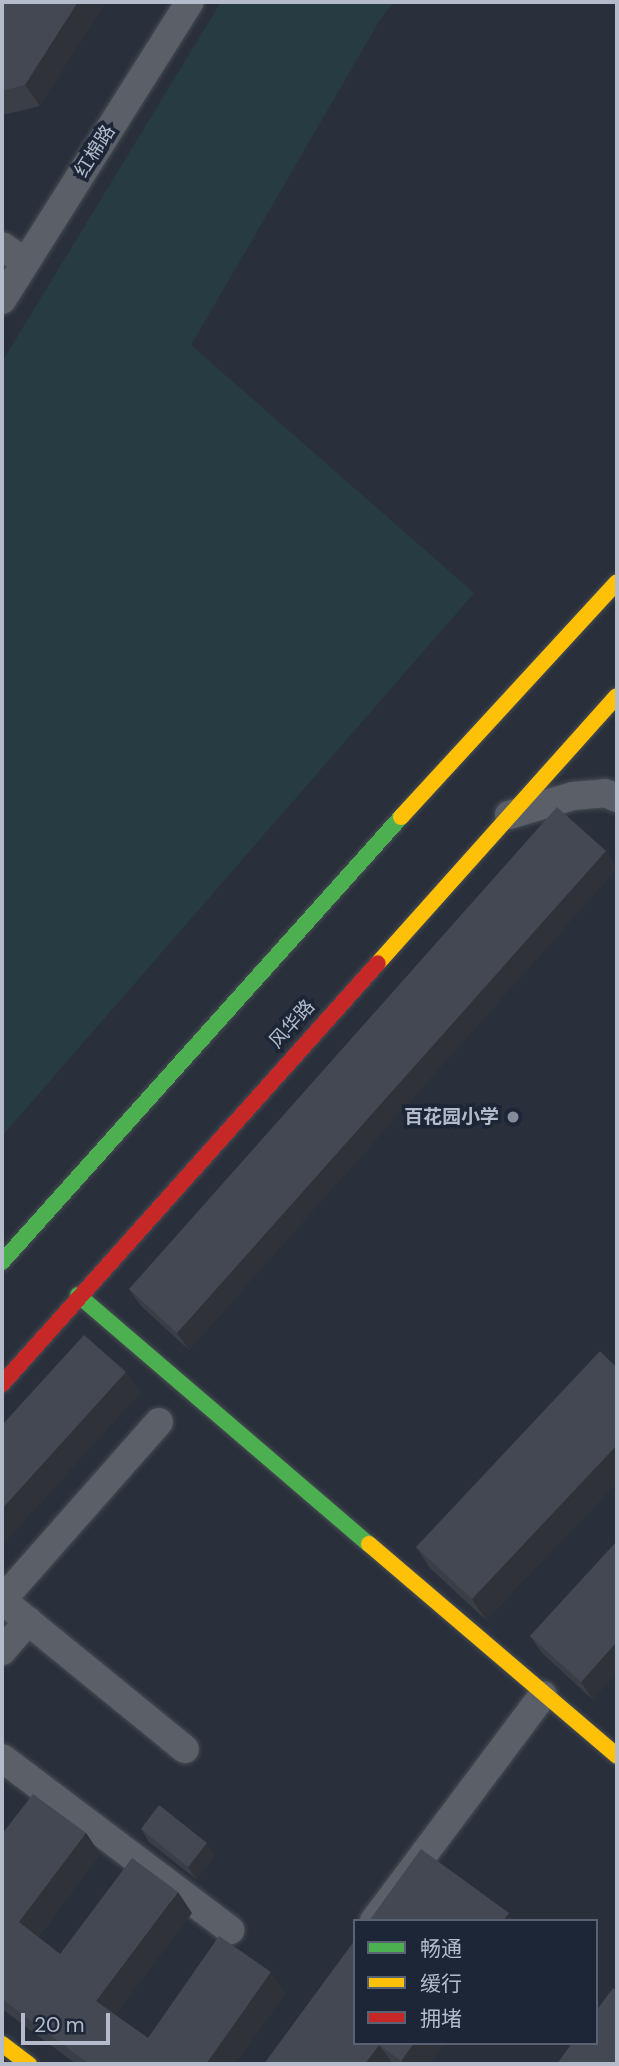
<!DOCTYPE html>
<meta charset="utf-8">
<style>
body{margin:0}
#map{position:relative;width:619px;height:2066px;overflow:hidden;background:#2a303b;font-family:"DM Sans","Noto Sans SC",sans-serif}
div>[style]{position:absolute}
.green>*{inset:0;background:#263c42}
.roads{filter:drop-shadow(0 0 2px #464b53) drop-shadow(0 0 2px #464b53)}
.street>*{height:28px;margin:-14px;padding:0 14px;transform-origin:14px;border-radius:14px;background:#5a5f68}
.fast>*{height:16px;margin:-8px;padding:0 8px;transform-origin:8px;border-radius:8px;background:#4caf50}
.slow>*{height:16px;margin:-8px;padding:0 8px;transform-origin:8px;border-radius:8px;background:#ffc107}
.jam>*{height:16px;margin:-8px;padding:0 8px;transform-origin:8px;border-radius:8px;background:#c62828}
.wall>*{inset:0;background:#3a3e47}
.shaded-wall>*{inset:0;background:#2f3239}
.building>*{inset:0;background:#434852}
.dots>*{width:19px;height:19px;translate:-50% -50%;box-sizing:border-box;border:4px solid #1c2636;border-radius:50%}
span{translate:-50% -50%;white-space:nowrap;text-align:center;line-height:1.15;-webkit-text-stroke:7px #1c2636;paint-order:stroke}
.street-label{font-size:19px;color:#b4bccc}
.poi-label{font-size:19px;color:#b4bccc;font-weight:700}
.right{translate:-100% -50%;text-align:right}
.frame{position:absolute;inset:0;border:4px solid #b4bccc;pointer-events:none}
.legend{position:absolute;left:353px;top:1919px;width:245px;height:126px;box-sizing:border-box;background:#1c2636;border:2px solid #596272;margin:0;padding:9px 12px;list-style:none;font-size:21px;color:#b4bccc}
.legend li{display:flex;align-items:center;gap:14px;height:35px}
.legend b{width:35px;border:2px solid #596272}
.scale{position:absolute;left:21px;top:2013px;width:89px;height:32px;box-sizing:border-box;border:4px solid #b4bccc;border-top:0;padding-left:9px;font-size:21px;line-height:24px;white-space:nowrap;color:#b4bccc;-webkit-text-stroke:5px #1c2636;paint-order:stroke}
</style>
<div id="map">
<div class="green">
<div style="clip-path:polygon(221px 2px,394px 2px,381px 18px,191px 345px,474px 593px,2px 1136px,2px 362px)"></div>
</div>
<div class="roads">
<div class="street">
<div style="left:2px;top:246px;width:28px;rotate:35deg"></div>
<div style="left:2px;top:300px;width:352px;rotate:-57.8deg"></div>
<div style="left:509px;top:815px;width:67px;rotate:-16.5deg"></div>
<div style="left:573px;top:796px;width:32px;rotate:-5deg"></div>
<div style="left:605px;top:793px;width:13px;rotate:23deg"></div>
<div style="left:159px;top:1422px;width:237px;rotate:131.4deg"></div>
<div style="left:2px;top:1600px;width:236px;rotate:39.2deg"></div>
<div style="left:2px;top:1651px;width:40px;rotate:-49deg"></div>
<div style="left:2px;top:1758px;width:286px;rotate:37deg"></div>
<div style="left:374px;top:1921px;width:282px;rotate:-53.2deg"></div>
</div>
<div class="fast">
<div style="left:2px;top:1262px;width:598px;rotate:-48.12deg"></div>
<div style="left:78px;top:1295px;width:383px;rotate:40.6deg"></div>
</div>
<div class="slow">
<div style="left:401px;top:817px;width:319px;rotate:-47.4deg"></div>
<div style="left:378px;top:963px;width:358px;rotate:-48.2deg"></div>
<div style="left:369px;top:1544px;width:326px;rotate:40.5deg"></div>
<div style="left:2px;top:2044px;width:34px;rotate:37deg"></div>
</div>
<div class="jam">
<div style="left:2px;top:1384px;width:564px;rotate:-48.23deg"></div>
</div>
</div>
<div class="wall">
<div style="clip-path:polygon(2px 2px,40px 106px,2px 115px)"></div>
<div style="clip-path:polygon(617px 867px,189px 1350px,141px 1306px,129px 1289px)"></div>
<div style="clip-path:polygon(617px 1368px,617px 1482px,486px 1620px,430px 1568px,416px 1547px)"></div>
<div style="clip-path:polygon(617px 1541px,593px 1700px,542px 1653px,530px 1636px)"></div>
<div style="clip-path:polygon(141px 1829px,215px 1855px,196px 1879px,149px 1842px)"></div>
<div style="clip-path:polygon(86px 1833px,100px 1854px,38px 1937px,60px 1954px,192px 1913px,115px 2015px,148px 2038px,285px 1993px,235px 2064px,76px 2064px,2px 2009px,2px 1834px)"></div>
<div style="clip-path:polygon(355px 1940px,444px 2043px,429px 2064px,264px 2064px)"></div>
</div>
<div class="shaded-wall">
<div style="clip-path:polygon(78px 2px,106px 2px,40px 106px,25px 85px)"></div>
<div style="clip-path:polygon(606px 851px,617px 869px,189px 1350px,177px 1333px)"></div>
<div style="clip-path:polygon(126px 1372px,140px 1393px,2px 1546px,2px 1509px)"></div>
<div style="clip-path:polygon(617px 1445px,617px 1482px,486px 1620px,472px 1599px)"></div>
<div style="clip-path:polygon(617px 1642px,617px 1673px,593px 1700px,581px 1682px)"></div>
<div style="clip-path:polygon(86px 1833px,100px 1854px,33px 1943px,19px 1922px)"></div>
<div style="clip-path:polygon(207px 1843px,215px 1855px,196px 1879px,188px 1867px)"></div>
<div style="clip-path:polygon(178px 1892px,192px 1913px,110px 2022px,96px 2001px)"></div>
<div style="clip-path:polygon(509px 1913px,514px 1921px,503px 1921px)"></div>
<div style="clip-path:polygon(271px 1972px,285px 1993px,235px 2064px,206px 2064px)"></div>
<div style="clip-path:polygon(414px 2043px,444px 2043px,429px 2064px,404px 2064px,401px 2061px)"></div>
<div style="clip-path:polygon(379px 2045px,393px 2064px,365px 2064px)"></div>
</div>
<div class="building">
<div style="clip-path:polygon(2px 2px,78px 2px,25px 85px,2px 91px)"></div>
<div style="clip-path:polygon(557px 807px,606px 851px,177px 1333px,129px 1289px)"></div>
<div style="clip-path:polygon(84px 1335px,126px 1372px,2px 1509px,2px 1425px)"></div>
<div style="clip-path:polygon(600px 1351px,617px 1368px,617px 1445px,472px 1599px,416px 1547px)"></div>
<div style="clip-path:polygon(617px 1541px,617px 1642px,581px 1682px,530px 1636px)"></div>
<div style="clip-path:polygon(33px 1794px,86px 1833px,19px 1922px,60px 1954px,132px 1858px,178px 1892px,96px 2001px,148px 2038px,219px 1936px,271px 1972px,206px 2064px,89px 2064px,2px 1999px,2px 1834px)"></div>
<div style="clip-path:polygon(159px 1805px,207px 1843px,188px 1867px,141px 1829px)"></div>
<div style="clip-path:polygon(421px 1849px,509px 1913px,503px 1921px,369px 1921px)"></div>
<div style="clip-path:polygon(355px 1940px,355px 2043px,414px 2043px,401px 2061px,379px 2045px,365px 2064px,264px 2064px)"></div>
<div style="clip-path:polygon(613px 1988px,617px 1992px,617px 2064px,557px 2064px,572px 2043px,596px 2043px,596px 2011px)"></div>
</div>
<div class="dots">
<div style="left:513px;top:1117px;background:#848b99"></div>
</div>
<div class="street-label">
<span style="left:95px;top:151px;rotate:-58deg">红棉路</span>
<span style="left:292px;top:1024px;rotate:-48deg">风华路</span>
</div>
<div class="poi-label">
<span class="right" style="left:499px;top:1117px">百花园小学</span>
</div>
<div class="frame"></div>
<ul class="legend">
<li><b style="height:9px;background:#4caf50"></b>畅通</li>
<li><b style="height:9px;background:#ffc107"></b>缓行</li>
<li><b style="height:9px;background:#c62828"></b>拥堵</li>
</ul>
<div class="scale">20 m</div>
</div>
